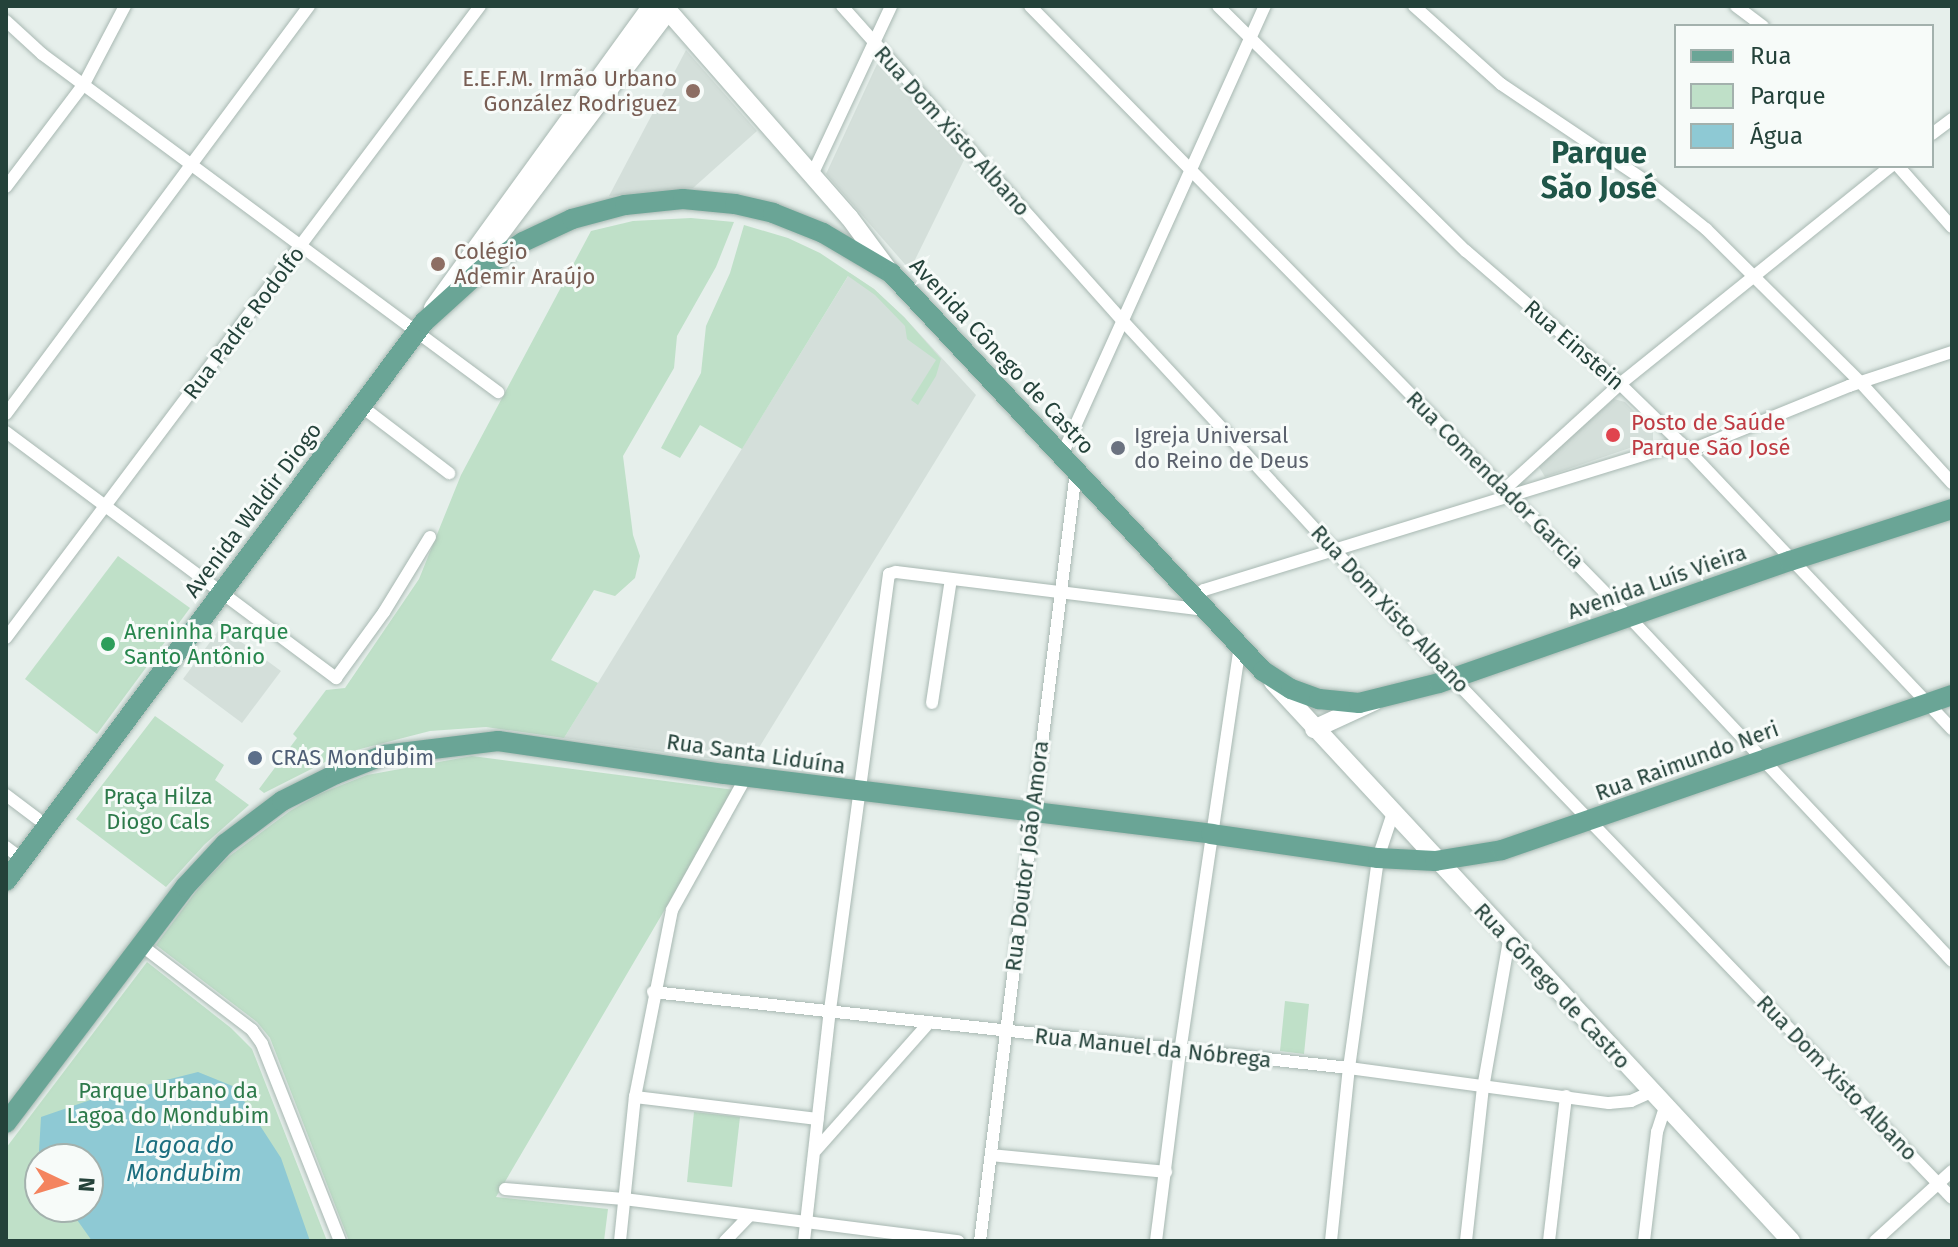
<!DOCTYPE html>
<meta charset="utf-8">
<style>
body{margin:0}
#map{position:relative;width:1958px;height:1247px;overflow:hidden;background:#e6efeb;font-family:"Fira Sans",sans-serif}
div>[style]{position:absolute}
.built>*{inset:0;background:#d4dfda}
.green>*{inset:0;background:#bfe0c8}
.water>*{inset:0;background:#8ec9d4}
.roads{filter:drop-shadow(0 0 2px #a8b8b2) drop-shadow(0 0 2px #a8b8b2)}
.street>*{height:12px;margin:-6px;padding:0 6px;transform-origin:6px;border-radius:6px;background:#fff}
.secondary>*{height:18px;margin:-9px;padding:0 9px;transform-origin:9px;border-radius:9px;background:#fff}
.primary>*{height:20px;margin:-10px;padding:0 10px;transform-origin:10px;border-radius:10px;background:#6aa596}
.dots>*{width:22px;height:22px;translate:-50% -50%;box-sizing:border-box;border:4px solid #f7fbf9;border-radius:50%}
span{translate:-50% -50%;white-space:nowrap;text-align:center;line-height:1.15;-webkit-text-stroke:6px #f7fbf9;paint-order:stroke}
.education-label{font-size:22px;color:#785e54}
.right{translate:-100% -50%;text-align:right}
.left{translate:0 -50%;text-align:left}
.street-label{font-size:22px;color:#24423a}
.health-label{font-size:22px;color:#be3a42}
.worship-label{font-size:22px;color:#5b616d}
.leisure-label{font-size:22px;color:#27864d}
.service-label{font-size:22px;color:#4e5e75}
.park-label{font-size:22px;color:#2d7a4b}
.water-label{font-size:24px;color:#1c6f80;font-style:italic}
.district-label{font-size:30px;color:#1f5548;font-weight:700}
.frame{position:absolute;inset:0;border:8px solid #24423a;pointer-events:none}
.legend{position:absolute;left:1674px;top:24px;width:260px;height:144px;box-sizing:border-box;background:#f7fbf9;border:2px solid #a3b1ad;margin:0;padding:10px 14px;list-style:none;font-size:24px;color:#24423a}
.legend li{display:flex;align-items:center;gap:16px;height:40px}
.legend b{width:40px;border:2px solid #a3b1ad}
.north{position:absolute;left:24px;top:1143px;width:80px;height:80px;box-sizing:border-box;background:#f7fbf9;border:2px solid #a3b1ad;border-radius:50%;rotate:94deg;font-size:22px;font-weight:700;line-height:32px;text-align:center;color:#24423a}
.north::after{content:'';display:block;margin:auto;width:28px;height:36px;background:#f4845f;clip-path:polygon(50% 0,100% 100%,50% 72%,0 100%)}
</style>
<div id="map">
<div class="built">
<div style="clip-path:polygon(686px 50px,757px 131px,693px 188px,609px 196px)"></div>
<div style="clip-path:polygon(877px 64px,919px 104px,964px 160px,910px 270px,826px 174px)"></div>
<div style="clip-path:polygon(850px 273px,874px 289px,904px 317px,976px 395px,749px 764px,564px 738px)"></div>
<div style="clip-path:polygon(1614px 399px,1625px 402px,1653px 430px,1653px 440px,1545px 477px,1538px 465px)"></div>
<div style="clip-path:polygon(221px 627px,281px 671px,242px 723px,183px 679px)"></div>
</div>
<div class="green">
<div style="clip-path:polygon(691px 218px,734px 222px,716px 267px,677px 336px,674px 368px,623px 456px,633px 535px,640px 556px,635px 578px,615px 596px,594px 590px,551px 660px,598px 683px,564px 738px,486px 727px,430px 731px,341px 754px,264px 793px,259px 789px,297px 738px,293px 734px,326px 690px,345px 688px,419px 579px,461px 475px,591px 231px,633px 221px)"></div>
<div style="clip-path:polygon(744px 225px,788px 238px,820px 253px,874px 289px,904px 317px,941px 359px,936px 376px,918px 405px,911px 400px,936px 360px,907px 339px,905px 326px,875px 295px,848px 276px,742px 449px,700px 425px,680px 458px,661px 448px,701px 373px,706px 326px,730px 273px)"></div>
<div style="clip-path:polygon(118px 556px,190px 608px,97px 734px,25px 679px)"></div>
<div style="clip-path:polygon(155px 716px,224px 765px,215px 780px,249px 805px,204px 845px,166px 887px,76px 819px)"></div>
<div style="clip-path:polygon(472px 756px,735px 790px,496px 1197px,608px 1209px,604px 1241px,349px 1241px,270px 1038px,257px 1022px,156px 945px,200px 886px,227px 858px,290px 811px,319px 794px,367px 775px)"></div>
<div style="clip-path:polygon(evenodd,147px 962px,231px 1028px,252px 1049px,327px 1241px,6px 1240px,6px 1148px,147px 962px,40px 1159px,88px 1159px,88px 1207px,40px 1207px,40px 1159px)"></div>
<div style="clip-path:polygon(1285px 1001px,1309px 1004px,1304px 1054px,1280px 1051px)"></div>
<div style="clip-path:polygon(694px 1112px,740px 1117px,732px 1187px,687px 1182px)"></div>
</div>
<div class="water">
<div style="clip-path:polygon(198px 1072px,235px 1087px,281px 1158px,310px 1241px,92px 1241px,68px 1207px,88px 1207px,88px 1159px,43px 1159px,39px 1151px,41px 1117px,99px 1097px)"></div>
</div>
<div class="roads">
<div class="street">
<div style="left:842px;top:6px;width:421px;rotate:48.3deg"></div>
<div style="left:1122px;top:320px;width:472px;rotate:47.3deg"></div>
<div style="left:1442px;top:667px;width:736px;rotate:46.16deg"></div>
<div style="left:1030px;top:6px;width:857px;rotate:45.57deg"></div>
<div style="left:1630px;top:618px;width:470px;rotate:46.8deg"></div>
<div style="left:1218px;top:6px;width:349px;rotate:44.7deg"></div>
<div style="left:1466px;top:251px;width:203px;rotate:40.8deg"></div>
<div style="left:1620px;top:384px;width:96px;rotate:44.2deg"></div>
<div style="left:1689px;top:451px;width:383px;rotate:46.6deg"></div>
<div style="left:1414px;top:6px;width:117px;rotate:41.9deg"></div>
<div style="left:1501px;top:84px;width:179px;rotate:33.9deg"></div>
<div style="left:1650px;top:184px;width:72px;rotate:38.8deg"></div>
<div style="left:1706px;top:229px;width:218px;rotate:44.8deg"></div>
<div style="left:1861px;top:383px;width:135px;rotate:47.7deg"></div>
<div style="left:1736px;top:6px;width:34px;rotate:37deg"></div>
<div style="left:6px;top:21px;width:49px;rotate:42.5deg"></div>
<div style="left:42px;top:54px;width:568px;rotate:36.55deg"></div>
<div style="left:1932px;top:134px;width:25px;rotate:-37deg"></div>
<div style="left:1898px;top:166px;width:81px;rotate:48.5deg"></div>
<div style="left:812px;top:175px;width:187px;rotate:-64.9deg"></div>
<div style="left:6px;top:187px;width:129px;rotate:-52.9deg"></div>
<div style="left:84px;top:84px;width:88px;rotate:-62.3deg"></div>
<div style="left:361px;top:406px;width:111px;rotate:37.3deg"></div>
<div style="left:6px;top:414px;width:508px;rotate:-53.4deg"></div>
<div style="left:6px;top:432px;width:412px;rotate:36.7deg"></div>
<div style="left:336px;top:678px;width:82px;rotate:-54deg"></div>
<div style="left:384px;top:612px;width:88px;rotate:-58.5deg"></div>
<div style="left:1689px;top:451px;width:173px;rotate:-22.1deg"></div>
<div style="left:1849px;top:386px;width:108px;rotate:-18.3deg"></div>
<div style="left:1062px;top:455px;width:493px;rotate:-65.7deg"></div>
<div style="left:1505px;top:489px;width:156px;rotate:-42.4deg"></div>
<div style="left:1620px;top:384px;width:348px;rotate:-38.8deg"></div>
<div style="left:1194px;top:597px;width:12px;rotate:-35deg"></div>
<div style="left:1204px;top:590px;width:499px;rotate:-17.1deg"></div>
<div style="left:6px;top:638px;width:790px;rotate:-53.13deg"></div>
<div style="left:932px;top:703px;width:125px;rotate:-81.3deg"></div>
<div style="left:6px;top:795px;width:39px;rotate:37deg"></div>
<div style="left:6px;top:847px;width:20px;rotate:37deg"></div>
<div style="left:141px;top:945px;width:140px;rotate:37.4deg"></div>
<div style="left:252px;top:1030px;width:17px;rotate:54deg"></div>
<div style="left:262px;top:1044px;width:212px;rotate:68.4deg"></div>
<div style="left:653px;top:992px;width:700px;rotate:6.23deg"></div>
<div style="left:1349px;top:1068px;width:262px;rotate:7.7deg"></div>
<div style="left:1609px;top:1103px;width:22px;rotate:-5deg"></div>
<div style="left:1631px;top:1101px;width:22px;rotate:-24deg"></div>
<div style="left:635px;top:1097px;width:184px;rotate:6.9deg"></div>
<div style="left:816px;top:1150px;width:169px;rotate:-48.4deg"></div>
<div style="left:991px;top:1155px;width:176px;rotate:5.5deg"></div>
<div style="left:505px;top:1189px;width:119px;rotate:4.8deg"></div>
<div style="left:624px;top:1199px;width:337px;rotate:7.2deg"></div>
<div style="left:620px;top:1241px;width:145px;rotate:-84.1deg"></div>
<div style="left:635px;top:1097px;width:191px;rotate:-78.8deg"></div>
<div style="left:672px;top:910px;width:152px;rotate:-60.9deg"></div>
<div style="left:725px;top:1241px;width:35px;rotate:-46deg"></div>
<div style="left:804px;top:1241px;width:232px;rotate:-83.6deg"></div>
<div style="left:830px;top:1010px;width:440px;rotate:-82.3deg"></div>
<div style="left:889px;top:574px;width:7px;rotate:-16deg"></div>
<div style="left:896px;top:572px;width:310px;rotate:7deg"></div>
<div style="left:980px;top:1241px;width:776px;rotate:-82.89deg"></div>
<div style="left:1156px;top:1241px;width:191px;rotate:-82.8deg"></div>
<div style="left:1180px;top:1052px;width:408px;rotate:-81.6deg"></div>
<div style="left:1331px;top:1241px;width:174px;rotate:-84.1deg"></div>
<div style="left:1349px;top:1068px;width:212px;rotate:-82.1deg"></div>
<div style="left:1378px;top:858px;width:47px;rotate:-71.6deg"></div>
<div style="left:1466px;top:1241px;width:154px;rotate:-83.7deg"></div>
<div style="left:1483px;top:1088px;width:150px;rotate:-80deg"></div>
<div style="left:1549px;top:1241px;width:146px;rotate:-83.3deg"></div>
<div style="left:1644px;top:1241px;width:110px;rotate:-83.2deg"></div>
<div style="left:1657px;top:1132px;width:26px;rotate:-72deg"></div>
<div style="left:1875px;top:1241px;width:104px;rotate:-42.3deg"></div>
</div>
<div class="secondary">
<div style="left:664px;top:6px;width:281px;rotate:48.8deg"></div>
<div style="left:849px;top:217px;width:67px;rotate:53.5deg"></div>
<div style="left:472px;top:271px;width:326px;rotate:-53deg"></div>
<div style="left:433px;top:308px;width:373px;rotate:-54.1deg"></div>
<div style="left:1273px;top:682px;width:762px;rotate:47.18deg"></div>
<div style="left:1314px;top:729px;width:67px;rotate:-24.7deg"></div>
</div>
<div class="primary">
<div style="left:6px;top:881px;width:698px;rotate:-53.21deg"></div>
<div style="left:424px;top:322px;width:84px;rotate:-42.1deg"></div>
<div style="left:486px;top:266px;width:44px;rotate:-33deg"></div>
<div style="left:523px;top:242px;width:54px;rotate:-25.1deg"></div>
<div style="left:572px;top:219px;width:55px;rotate:-14.8deg"></div>
<div style="left:625px;top:205px;width:58px;rotate:-5.9deg"></div>
<div style="left:683px;top:199px;width:52px;rotate:5.5deg"></div>
<div style="left:735px;top:204px;width:39px;rotate:13deg"></div>
<div style="left:773px;top:213px;width:54px;rotate:21.8deg"></div>
<div style="left:823px;top:233px;width:79px;rotate:30.5deg"></div>
<div style="left:891px;top:273px;width:545px;rotate:46.93deg"></div>
<div style="left:1263px;top:671px;width:33px;rotate:33deg"></div>
<div style="left:1291px;top:689px;width:30px;rotate:20deg"></div>
<div style="left:1319px;top:699px;width:40px;rotate:5.7deg"></div>
<div style="left:1359px;top:703px;width:82px;rotate:-14deg"></div>
<div style="left:1439px;top:683px;width:372px;rotate:-19.2deg"></div>
<div style="left:1790px;top:561px;width:170px;rotate:-17.8deg"></div>
<div style="left:6px;top:1123px;width:296px;rotate:-52.8deg"></div>
<div style="left:185px;top:887px;width:59px;rotate:-47.1deg"></div>
<div style="left:225px;top:844px;width:71px;rotate:-37deg"></div>
<div style="left:282px;top:801px;width:60px;rotate:-26.6deg"></div>
<div style="left:336px;top:774px;width:52px;rotate:-21.6deg"></div>
<div style="left:384px;top:755px;width:115px;rotate:-7deg"></div>
<div style="left:498px;top:741px;width:229px;rotate:8.3deg"></div>
<div style="left:725px;top:774px;width:490px;rotate:7deg"></div>
<div style="left:1211px;top:834px;width:169px;rotate:8.2deg"></div>
<div style="left:1378px;top:858px;width:57px;rotate:3deg"></div>
<div style="left:1435px;top:861px;width:68px;rotate:-9.3deg"></div>
<div style="left:1502px;top:850px;width:476px;rotate:-19deg"></div>
</div>
</div>
<div class="dots">
<div style="left:693px;top:91px;background:#8d6e63"></div>
<div style="left:438px;top:264px;background:#8d6e63"></div>
<div style="left:1613px;top:435px;background:#e0444e"></div>
<div style="left:1118px;top:448px;background:#6b7280"></div>
<div style="left:108px;top:644px;background:#2e9e5b"></div>
<div style="left:255px;top:758px;background:#5c6f8a"></div>
</div>
<div class="education-label">
<span class="right" style="left:677px;top:91px">E.E.F.M. Irmão Urbano<br>González Rodriguez</span>
<span class="left" style="left:454px;top:264px">Colégio<br>Ademir Araújo</span>
</div>
<div class="street-label">
<span style="left:952px;top:131px;rotate:48deg">Rua Dom Xisto Albano</span>
<span style="left:244px;top:323px;rotate:-53deg">Rua Padre Rodolfo</span>
<span style="left:1574px;top:345px;rotate:41deg">Rua Einstein</span>
<span style="left:1002px;top:356px;rotate:47deg">Avenida Cônego de Castro</span>
<span style="left:1495px;top:480px;rotate:45deg">Rua Comendador Garcia</span>
<span style="left:253px;top:510px;rotate:-53deg">Avenida Waldir Diogo</span>
<span style="left:1657px;top:582px;rotate:-19deg">Avenida Luís Vieira</span>
<span style="left:1390px;top:609px;rotate:47deg">Rua Dom Xisto Albano</span>
<span style="left:756px;top:754px;rotate:8deg">Rua Santa Liduína</span>
<span style="left:1687px;top:761px;rotate:-20deg">Rua Raimundo Neri</span>
<span style="left:1027px;top:856px;rotate:-83deg">Rua Doutor João Amora</span>
<span style="left:1552px;top:986px;rotate:47deg">Rua Cônego de Castro</span>
<span style="left:1153px;top:1048px;rotate:6deg">Rua Manuel da Nóbrega</span>
<span style="left:1837px;top:1078px;rotate:46deg">Rua Dom Xisto Albano</span>
</div>
<div class="health-label">
<span class="left" style="left:1631px;top:435px">Posto de Saúde<br>Parque São José</span>
</div>
<div class="worship-label">
<span class="left" style="left:1134px;top:448px">Igreja Universal<br>do Reino de Deus</span>
</div>
<div class="leisure-label">
<span class="left" style="left:124px;top:644px">Areninha Parque<br>Santo Antônio</span>
</div>
<div class="service-label">
<span class="left" style="left:271px;top:758px">CRAS Mondubim</span>
</div>
<div class="park-label">
<span style="left:158px;top:809px">Praça Hilza<br>Diogo Cals</span>
<span style="left:168px;top:1103px">Parque Urbano da<br>Lagoa do Mondubim</span>
</div>
<div class="water-label">
<span style="left:184px;top:1160px">Lagoa do<br>Mondubim</span>
</div>
<div class="district-label">
<span style="left:1599px;top:170px">Parque<br>Săo José</span>
</div>
<div class="frame"></div>
<ul class="legend">
<li><b style="height:10px;background:#6aa596"></b>Rua</li>
<li><b style="height:22px;background:#bfe0c8"></b>Parque</li>
<li><b style="height:22px;background:#8ec9d4"></b>Água</li>
</ul>
<div class="north">N</div>
</div>
